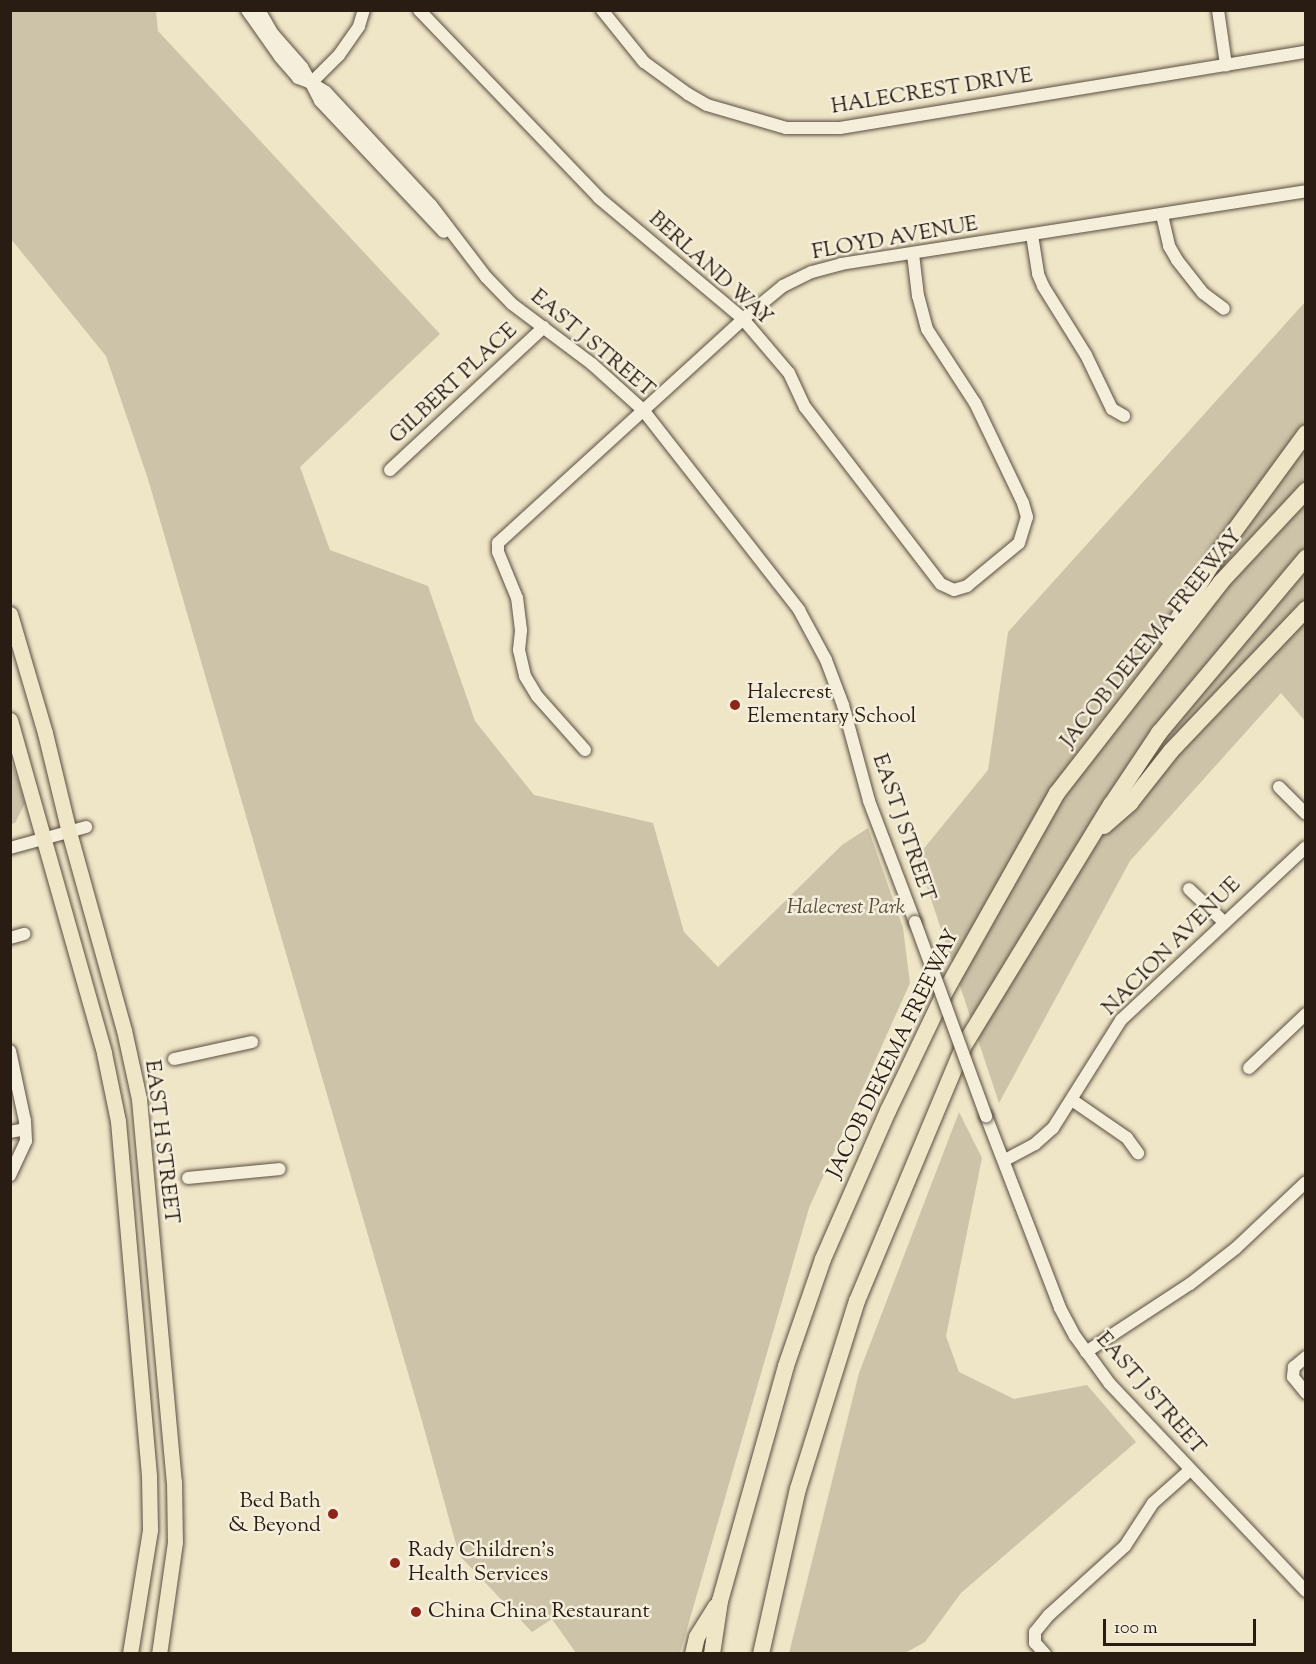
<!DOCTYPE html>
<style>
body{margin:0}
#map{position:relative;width:1316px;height:1664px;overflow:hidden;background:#efe5c7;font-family:"Sorts Mill Goudy",serif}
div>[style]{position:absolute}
.green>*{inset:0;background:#cdc3a8}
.roads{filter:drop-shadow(0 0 2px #5a4f40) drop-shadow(0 0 2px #5a4f40)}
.minor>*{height:12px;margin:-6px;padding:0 6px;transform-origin:6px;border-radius:6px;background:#f5eedb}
.major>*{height:15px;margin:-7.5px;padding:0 7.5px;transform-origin:7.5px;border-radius:7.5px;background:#efe5c7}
.highway>*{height:16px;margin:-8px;padding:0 8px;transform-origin:8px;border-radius:8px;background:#efe5c7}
.bridges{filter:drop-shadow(0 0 2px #5a4f40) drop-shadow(0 0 2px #5a4f40)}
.minor-bridge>*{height:12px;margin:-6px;padding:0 6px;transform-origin:6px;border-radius:6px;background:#f5eedb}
.dots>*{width:16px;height:16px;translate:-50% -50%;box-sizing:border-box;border:3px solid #f5eedb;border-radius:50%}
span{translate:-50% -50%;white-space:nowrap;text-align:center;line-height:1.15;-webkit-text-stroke:5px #f5eedb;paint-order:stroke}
.street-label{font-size:21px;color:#291d13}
.poi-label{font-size:21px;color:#291d13}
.left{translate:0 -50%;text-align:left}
.right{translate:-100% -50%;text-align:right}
.park-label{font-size:21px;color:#5a4f40;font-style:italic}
.frame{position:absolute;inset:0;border:12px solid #291d13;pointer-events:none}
.scale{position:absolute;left:1103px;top:1619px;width:153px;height:27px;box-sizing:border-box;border:3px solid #291d13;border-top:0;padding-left:8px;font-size:18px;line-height:21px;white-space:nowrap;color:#291d13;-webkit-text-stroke:4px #f5eedb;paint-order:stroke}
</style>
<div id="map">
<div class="green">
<div style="clip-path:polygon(10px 11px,156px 11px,158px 31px,440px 334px,300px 467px,330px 550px,428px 586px,475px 721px,534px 795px,653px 823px,684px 932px,718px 967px,842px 845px,868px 828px,903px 928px,910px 983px,809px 1208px,680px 1653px,576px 1653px,552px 1619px,532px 1632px,459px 1555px,422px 1421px,148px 479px,106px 356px,11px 239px)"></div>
<div style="clip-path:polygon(1305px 302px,1305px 721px,1281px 693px,1130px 861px,999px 1103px,917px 857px,988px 770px,1008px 632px)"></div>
<div style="clip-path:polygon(10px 757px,25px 803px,15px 823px,11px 824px)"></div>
<div style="clip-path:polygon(959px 1112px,982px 1158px,946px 1336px,959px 1372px,1014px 1399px,1087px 1385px,1136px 1442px,961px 1593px,925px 1642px,905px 1653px,789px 1653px,859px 1373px)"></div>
</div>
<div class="roads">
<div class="minor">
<div style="left:247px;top:10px;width:57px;rotate:54.9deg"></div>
<div style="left:280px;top:57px;width:28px;rotate:49deg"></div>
<div style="left:298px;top:78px;width:14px;rotate:21deg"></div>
<div style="left:311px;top:83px;width:20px;rotate:63deg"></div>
<div style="left:320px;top:101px;width:180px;rotate:46.6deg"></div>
<div style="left:259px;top:10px;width:28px;rotate:60deg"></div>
<div style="left:273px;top:34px;width:44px;rotate:48.7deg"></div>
<div style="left:302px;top:67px;width:18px;rotate:61deg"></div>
<div style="left:311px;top:83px;width:17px;rotate:31deg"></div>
<div style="left:326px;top:92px;width:154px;rotate:47.1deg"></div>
<div style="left:431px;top:205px;width:91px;rotate:52.6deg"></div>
<div style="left:486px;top:277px;width:37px;rotate:46deg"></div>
<div style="left:512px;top:304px;width:100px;rotate:36.9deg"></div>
<div style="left:592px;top:364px;width:69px;rotate:42deg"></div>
<div style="left:643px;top:410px;width:254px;rotate:52deg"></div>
<div style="left:799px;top:610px;width:57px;rotate:61.6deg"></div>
<div style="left:826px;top:660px;width:48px;rotate:69.3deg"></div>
<div style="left:843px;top:705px;width:99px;rotate:74.8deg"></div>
<div style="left:869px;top:801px;width:129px;rotate:69.2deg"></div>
<div style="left:419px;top:10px;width:260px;rotate:46.2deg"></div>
<div style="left:599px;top:198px;width:188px;rotate:40deg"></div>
<div style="left:743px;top:319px;width:71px;rotate:49.6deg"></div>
<div style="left:789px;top:373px;width:38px;rotate:65deg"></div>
<div style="left:805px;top:407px;width:223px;rotate:52.5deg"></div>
<div style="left:941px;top:584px;width:14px;rotate:25deg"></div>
<div style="left:954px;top:590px;width:14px;rotate:-17deg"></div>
<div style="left:967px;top:586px;width:67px;rotate:-39.6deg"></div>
<div style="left:1019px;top:543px;width:27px;rotate:-73deg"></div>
<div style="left:1027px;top:517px;width:15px;rotate:-106deg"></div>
<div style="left:1023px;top:503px;width:111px;rotate:-115.6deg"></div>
<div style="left:975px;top:403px;width:88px;rotate:-123deg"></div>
<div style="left:927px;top:329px;width:34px;rotate:-105deg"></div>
<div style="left:918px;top:296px;width:42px;rotate:-96.8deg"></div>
<div style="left:602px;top:10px;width:67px;rotate:51.1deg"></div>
<div style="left:644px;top:62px;width:54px;rotate:36deg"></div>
<div style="left:688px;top:94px;width:22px;rotate:30deg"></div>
<div style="left:707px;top:105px;width:82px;rotate:16.2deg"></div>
<div style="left:786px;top:128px;width:54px"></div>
<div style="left:840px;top:128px;width:472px;rotate:-9.3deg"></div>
<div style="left:1218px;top:10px;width:56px;rotate:81.7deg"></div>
<div style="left:311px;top:83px;width:40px;rotate:-45deg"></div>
<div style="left:339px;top:55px;width:35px;rotate:-55deg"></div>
<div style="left:359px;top:26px;width:17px;rotate:-73deg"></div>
<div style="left:1162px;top:215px;width:32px;rotate:77deg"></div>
<div style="left:1169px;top:246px;width:16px;rotate:60deg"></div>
<div style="left:1177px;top:260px;width:42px;rotate:51.8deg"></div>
<div style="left:1203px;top:293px;width:26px;rotate:37deg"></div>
<div style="left:1032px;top:235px;width:39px;rotate:81deg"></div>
<div style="left:1038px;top:274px;width:13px;rotate:67deg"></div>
<div style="left:1043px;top:286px;width:81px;rotate:58.1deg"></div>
<div style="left:1086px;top:355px;width:60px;rotate:64.3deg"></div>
<div style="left:1112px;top:409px;width:14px;rotate:30deg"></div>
<div style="left:390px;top:470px;width:210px;rotate:-42.9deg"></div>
<div style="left:585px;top:750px;width:72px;rotate:-131.6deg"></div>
<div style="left:537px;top:696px;width:23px;rotate:-121deg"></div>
<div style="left:525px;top:676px;width:27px;rotate:-103deg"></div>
<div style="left:519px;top:650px;width:20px;rotate:-84deg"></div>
<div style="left:521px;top:630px;width:32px;rotate:-97deg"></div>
<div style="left:517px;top:598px;width:50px;rotate:-112.4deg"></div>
<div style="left:498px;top:552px;width:9px;rotate:-90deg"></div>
<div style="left:498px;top:543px;width:332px;rotate:-42.4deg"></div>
<div style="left:743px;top:319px;width:52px;rotate:-39.5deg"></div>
<div style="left:783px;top:286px;width:32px;rotate:-26deg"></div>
<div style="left:812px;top:272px;width:30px;rotate:-15deg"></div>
<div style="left:841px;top:264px;width:471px;rotate:-8.9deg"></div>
<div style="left:1279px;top:787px;width:38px;rotate:45deg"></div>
<div style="left:10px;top:848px;width:79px;rotate:-15.4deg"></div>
<div style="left:1189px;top:889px;width:48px;rotate:43.3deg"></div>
<div style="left:10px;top:938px;width:15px;rotate:-16deg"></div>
<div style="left:10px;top:1051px;width:72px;rotate:77.9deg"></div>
<div style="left:25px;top:1121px;width:20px;rotate:87deg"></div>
<div style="left:26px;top:1141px;width:38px;rotate:115deg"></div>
<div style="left:174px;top:1059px;width:80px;rotate:-12.3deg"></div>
<div style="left:1249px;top:1068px;width:79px;rotate:-43.5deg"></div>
<div style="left:1072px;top:1100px;width:67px;rotate:34.6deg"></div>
<div style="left:1127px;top:1138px;width:19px;rotate:54deg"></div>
<div style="left:986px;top:1116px;width:206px;rotate:68.9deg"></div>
<div style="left:1060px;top:1308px;width:32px;rotate:62deg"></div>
<div style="left:1075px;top:1336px;width:59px;rotate:53.9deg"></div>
<div style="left:1110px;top:1384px;width:285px;rotate:46.6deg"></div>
<div style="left:10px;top:1132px;width:15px;rotate:-11deg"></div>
<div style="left:1005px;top:1160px;width:34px;rotate:-28deg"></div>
<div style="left:1035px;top:1144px;width:24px;rotate:-42deg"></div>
<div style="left:1053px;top:1128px;width:128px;rotate:-57.8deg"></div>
<div style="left:1121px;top:1020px;width:253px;rotate:-43.1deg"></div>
<div style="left:188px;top:1178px;width:92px;rotate:-5.6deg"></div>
<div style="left:1086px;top:1352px;width:124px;rotate:-33.2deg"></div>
<div style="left:1190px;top:1284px;width:58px;rotate:-38deg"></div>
<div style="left:1236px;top:1248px;width:96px;rotate:-43.3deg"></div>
<div style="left:1306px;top:1357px;width:16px;rotate:140deg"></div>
<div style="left:1294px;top:1367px;width:10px;rotate:96deg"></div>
<div style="left:1293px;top:1377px;width:21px;rotate:51deg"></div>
<div style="left:1045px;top:1654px;width:15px;rotate:-132deg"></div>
<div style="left:1035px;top:1643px;width:11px;rotate:-90deg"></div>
<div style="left:1035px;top:1632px;width:22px;rotate:-51deg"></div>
<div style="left:1049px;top:1615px;width:103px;rotate:-42.2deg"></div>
<div style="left:1125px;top:1546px;width:51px;rotate:-56.9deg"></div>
<div style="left:1153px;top:1503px;width:50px;rotate:-41.7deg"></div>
</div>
<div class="major">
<div style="left:10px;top:614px;width:124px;rotate:73.6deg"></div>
<div style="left:45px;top:733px;width:102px;rotate:76.4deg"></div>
<div style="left:69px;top:832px;width:205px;rotate:74.5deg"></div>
<div style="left:124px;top:1030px;width:71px;rotate:77.7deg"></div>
<div style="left:139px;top:1099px;width:384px;rotate:84.8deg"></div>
<div style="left:174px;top:1481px;width:61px;rotate:89.1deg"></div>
<div style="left:175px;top:1542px;width:113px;rotate:98.1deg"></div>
<div style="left:10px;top:720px;width:346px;rotate:74.2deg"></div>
<div style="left:104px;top:1053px;width:69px;rotate:78.4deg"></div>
<div style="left:118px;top:1121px;width:356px;rotate:85deg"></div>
<div style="left:149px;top:1476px;width:54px;rotate:88.9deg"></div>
<div style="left:150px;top:1530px;width:126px;rotate:99.2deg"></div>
</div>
<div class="highway">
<div style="left:1167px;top:637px;width:100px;rotate:-58.5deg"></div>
<div style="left:1219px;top:552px;width:147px;rotate:-53.8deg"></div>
<div style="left:1104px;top:826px;width:35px;rotate:-41deg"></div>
<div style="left:1130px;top:803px;width:66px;rotate:-51.7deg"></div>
<div style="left:1171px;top:751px;width:196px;rotate:-46.4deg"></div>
<div style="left:693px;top:1654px;width:17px;rotate:-77deg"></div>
<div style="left:697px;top:1637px;width:36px;rotate:-58deg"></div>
<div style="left:712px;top:1654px;width:54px;rotate:-81.4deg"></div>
<div style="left:720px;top:1601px;width:244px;rotate:-74.3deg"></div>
<div style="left:786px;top:1366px;width:113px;rotate:-70.9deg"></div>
<div style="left:823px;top:1259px;width:162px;rotate:-66.3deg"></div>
<div style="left:888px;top:1111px;width:134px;rotate:-64.4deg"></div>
<div style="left:946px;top:990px;width:226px;rotate:-60.6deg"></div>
<div style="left:1057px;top:793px;width:267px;rotate:-52.1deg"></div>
<div style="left:1221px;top:582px;width:125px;rotate:-47deg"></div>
<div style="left:761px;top:1654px;width:169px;rotate:-77.4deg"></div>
<div style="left:798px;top:1489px;width:197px;rotate:-72.6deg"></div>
<div style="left:857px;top:1301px;width:275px;rotate:-67.3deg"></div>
<div style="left:963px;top:1047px;width:284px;rotate:-58.6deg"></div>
<div style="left:1111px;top:805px;width:87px;rotate:-56.3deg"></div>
<div style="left:1159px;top:733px;width:229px;rotate:-50deg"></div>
</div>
</div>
<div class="bridges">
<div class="minor-bridge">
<div style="left:915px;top:922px;width:207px;rotate:69.9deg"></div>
</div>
</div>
<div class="dots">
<div style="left:735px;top:705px;background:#8f2418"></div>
<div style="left:333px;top:1514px;background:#8f2418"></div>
<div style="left:395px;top:1563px;background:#8f2418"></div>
<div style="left:416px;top:1612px;background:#8f2418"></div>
</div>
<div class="street-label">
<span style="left:932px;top:92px;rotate:-9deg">HALECREST DRIVE</span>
<span style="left:895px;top:239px;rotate:-10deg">FLOYD AVENUE</span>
<span style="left:710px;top:269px;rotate:42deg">BERLAND WAY</span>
<span style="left:592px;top:344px;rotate:40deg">EAST J STREET</span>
<span style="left:454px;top:384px;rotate:-43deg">GILBERT PLACE</span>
<span style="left:1152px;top:639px;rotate:-51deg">JACOB DEKEMA FREEWAY</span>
<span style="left:903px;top:828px;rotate:71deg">EAST J STREET</span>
<span style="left:1172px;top:947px;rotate:-45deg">NACION AVENUE</span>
<span style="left:894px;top:1054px;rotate:-64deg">JACOB DEKEMA FREEWAY</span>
<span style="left:161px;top:1142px;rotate:83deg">EAST H STREET</span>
<span style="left:1150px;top:1394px;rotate:49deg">EAST J STREET</span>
</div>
<div class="poi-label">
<span class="left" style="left:747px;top:705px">Halecrest<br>Elementary School</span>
<span class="right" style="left:321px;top:1514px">Bed Bath<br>&amp; Beyond</span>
<span class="left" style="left:408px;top:1563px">Rady Children's<br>Health Services</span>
<span class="left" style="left:428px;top:1612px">China China Restaurant</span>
</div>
<div class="park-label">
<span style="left:846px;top:908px">Halecrest Park</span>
</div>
<div class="frame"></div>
<div class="scale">100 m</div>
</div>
